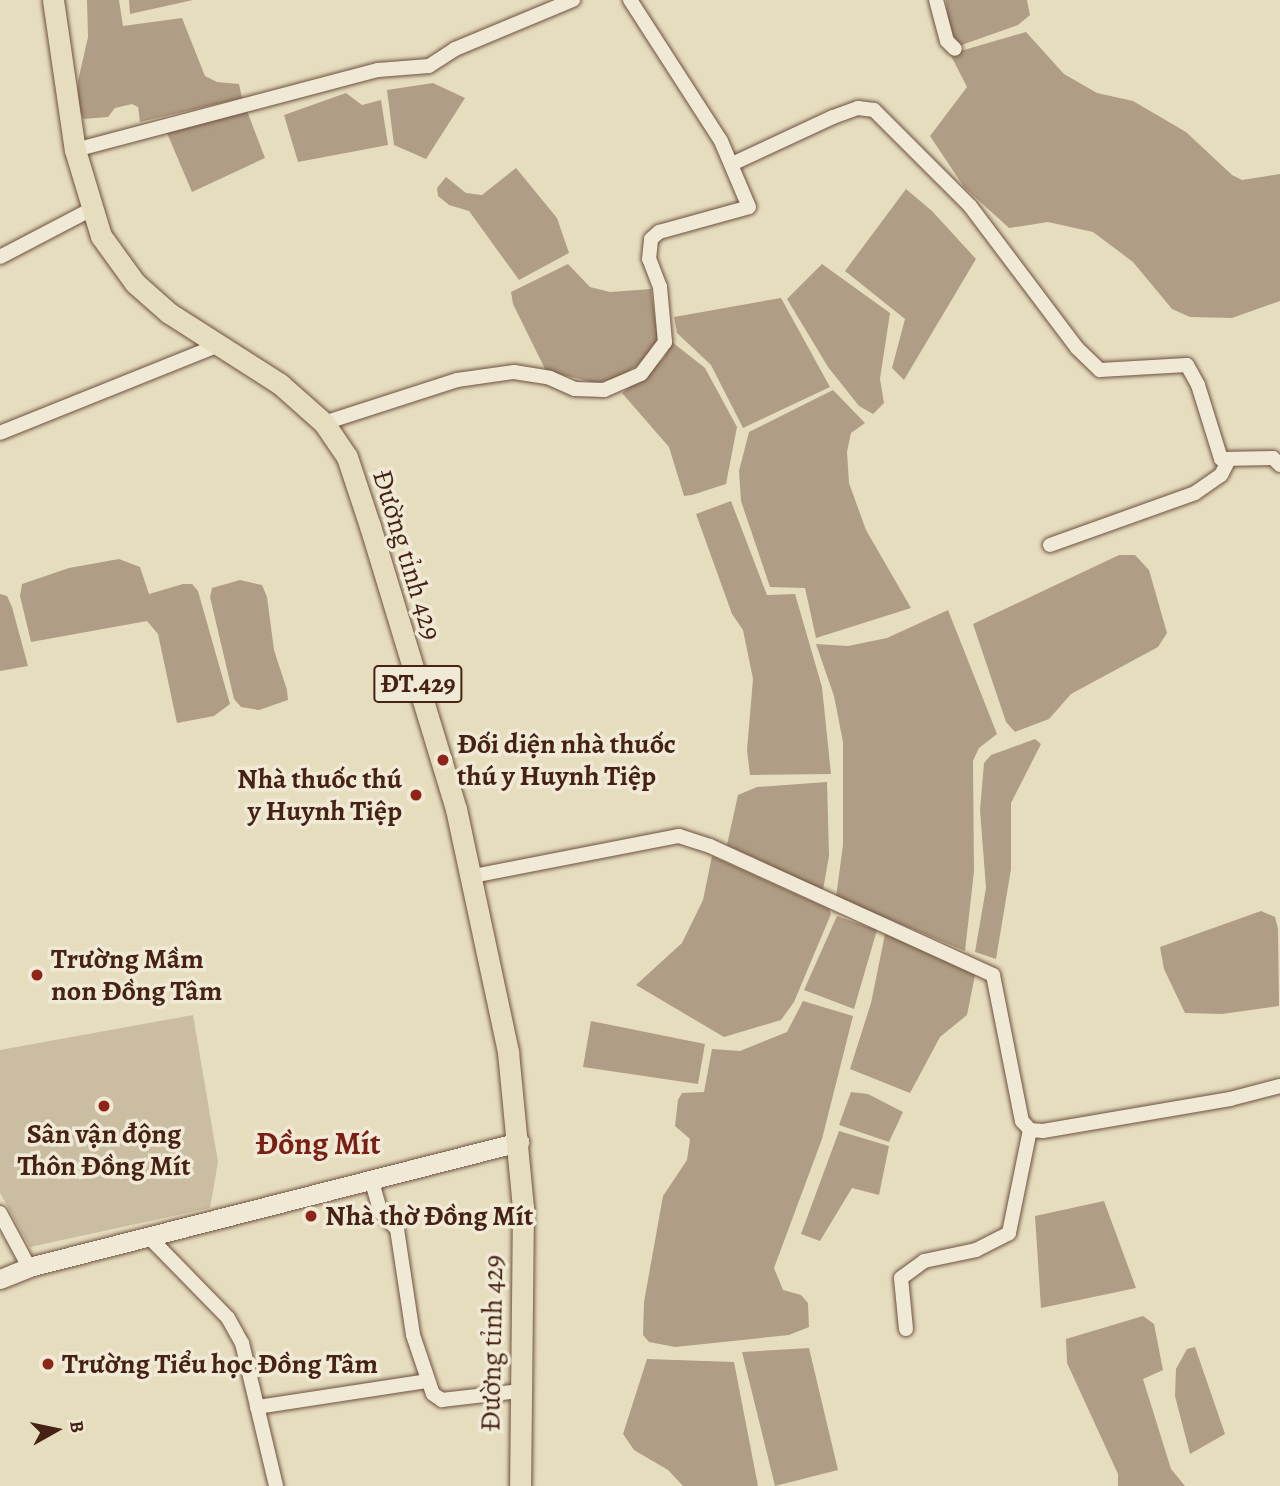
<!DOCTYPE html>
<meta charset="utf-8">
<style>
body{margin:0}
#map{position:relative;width:1280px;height:1486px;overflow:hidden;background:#e6ddbf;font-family:Alegreya,serif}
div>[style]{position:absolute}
.green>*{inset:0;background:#cbbda2}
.water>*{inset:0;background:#b09d85}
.roads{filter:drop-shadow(0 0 2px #6e513f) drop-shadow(0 0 2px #6e513f)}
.street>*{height:14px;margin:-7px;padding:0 7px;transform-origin:7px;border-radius:7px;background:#efe9d5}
.secondary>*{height:19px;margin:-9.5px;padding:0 9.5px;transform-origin:9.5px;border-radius:9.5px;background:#efe9d5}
.primary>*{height:21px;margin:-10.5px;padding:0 10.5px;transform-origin:10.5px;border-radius:10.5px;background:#e6ddbf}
.dots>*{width:19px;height:19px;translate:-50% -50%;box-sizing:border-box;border:4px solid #efe9d5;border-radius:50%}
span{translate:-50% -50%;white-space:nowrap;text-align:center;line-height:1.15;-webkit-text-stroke:7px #efe9d5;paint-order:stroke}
.shield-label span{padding:2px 5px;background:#efe9d5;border:2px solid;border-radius:5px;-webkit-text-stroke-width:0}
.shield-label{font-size:26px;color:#462214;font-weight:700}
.street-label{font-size:28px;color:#462214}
.poi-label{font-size:28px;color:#462214;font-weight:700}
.left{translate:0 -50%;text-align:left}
.right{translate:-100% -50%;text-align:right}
.quarter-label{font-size:32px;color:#7a1f14;font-weight:700}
.north{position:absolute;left:21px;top:1395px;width:70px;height:70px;-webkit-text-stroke:5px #efe9d5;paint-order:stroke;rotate:81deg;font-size:19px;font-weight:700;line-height:28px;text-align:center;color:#462214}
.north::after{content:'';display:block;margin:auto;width:24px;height:32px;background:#462214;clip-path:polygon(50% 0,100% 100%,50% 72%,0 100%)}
</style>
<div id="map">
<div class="green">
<div style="clip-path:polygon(193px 1015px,218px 1162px,210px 1208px,30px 1247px,0 1193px,0 1050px)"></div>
</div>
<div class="water">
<div style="clip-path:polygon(87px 0,119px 0,123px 26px,182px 18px,205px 76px,217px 82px,239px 84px,242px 98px,140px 122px,138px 107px,132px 104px,115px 108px,108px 117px,84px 119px,78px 108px,78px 81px,88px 37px)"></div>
<div style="clip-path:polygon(129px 0,193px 0,130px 14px)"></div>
<div style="clip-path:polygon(946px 0,1027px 0,1030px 15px,1018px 25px,956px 47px,950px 39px)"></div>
<div style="clip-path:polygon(1026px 32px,1064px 74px,1097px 93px,1133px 101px,1186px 132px,1232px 175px,1242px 180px,1280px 174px,1280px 301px,1232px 318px,1190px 317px,1172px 309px,1133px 262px,1093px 232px,1048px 222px,1009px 228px,964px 187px,930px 136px,967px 87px,950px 54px)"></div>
<div style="clip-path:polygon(433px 83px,465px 98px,426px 159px,394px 145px,387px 90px)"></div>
<div style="clip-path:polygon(346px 93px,362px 105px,381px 100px,388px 145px,298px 162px,284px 115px)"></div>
<div style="clip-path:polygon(247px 111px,265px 158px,192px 192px,167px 133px)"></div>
<div style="clip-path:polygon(516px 168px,557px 218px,569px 253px,519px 280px,469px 211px,449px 205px,438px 196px,437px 188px,446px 177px,466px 193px,482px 195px)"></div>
<div style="clip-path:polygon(906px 189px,932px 211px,976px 259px,904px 380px,892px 368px,905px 319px,845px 271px)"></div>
<div style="clip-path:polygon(568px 264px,590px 287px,610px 292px,651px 289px,658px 341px,638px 365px,617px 378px,596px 383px,546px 371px,513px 304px,511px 292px)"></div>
<div style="clip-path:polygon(822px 264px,890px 313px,880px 379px,884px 403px,873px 414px,859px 406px,828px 367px,787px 299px)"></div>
<div style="clip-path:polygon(781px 298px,830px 387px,743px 428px,711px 365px,677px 333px,674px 317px)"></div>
<div style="clip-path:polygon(672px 342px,705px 368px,737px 427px,726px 484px,692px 495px,684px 496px,669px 447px,622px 393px,663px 359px)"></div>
<div style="clip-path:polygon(833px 390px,865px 423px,851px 433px,847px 452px,849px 483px,866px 530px,911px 608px,816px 638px,805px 588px,770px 587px,741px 501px,739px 471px,749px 432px)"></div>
<div style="clip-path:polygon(731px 501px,767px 595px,795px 594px,822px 687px,831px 774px,750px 775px,747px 750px,753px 679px,743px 630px,732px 614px,696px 514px)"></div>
<div style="clip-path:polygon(1119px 555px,1135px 555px,1149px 570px,1167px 633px,1158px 647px,1071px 694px,1049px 719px,1015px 732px,1006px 722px,973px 624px)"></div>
<div style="clip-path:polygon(119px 559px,140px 567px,149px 594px,183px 584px,192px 584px,198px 591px,230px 704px,214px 716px,177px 723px,158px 634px,147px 621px,31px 642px,20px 596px,22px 584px,69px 568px)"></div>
<div style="clip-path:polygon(240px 580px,262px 585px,267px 597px,274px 650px,287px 690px,288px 700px,259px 710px,241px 707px,234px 699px,210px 597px,212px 588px)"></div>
<div style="clip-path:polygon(0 594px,7px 596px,12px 607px,28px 666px,0 671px)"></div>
<div style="clip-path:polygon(948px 610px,997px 734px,979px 748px,973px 761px,974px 871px,965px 951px,836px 897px,843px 845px,843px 742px,834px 696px,816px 644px,848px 646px,887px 638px)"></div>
<div style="clip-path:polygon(1035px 739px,1041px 744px,1011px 803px,1011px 869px,996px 959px,975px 952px,986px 888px,980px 810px,984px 763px,991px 755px)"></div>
<div style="clip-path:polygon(827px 782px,829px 856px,823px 890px,727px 845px,738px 795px,757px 787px)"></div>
<div style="clip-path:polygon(712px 856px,829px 909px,831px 914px,794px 1002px,781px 1020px,724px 1037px,636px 985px,682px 943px,703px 900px)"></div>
<div style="clip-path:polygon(1261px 911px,1275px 917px,1278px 929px,1279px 1006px,1222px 1014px,1185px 1013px,1164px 969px,1160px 947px)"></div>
<div style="clip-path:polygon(837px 916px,877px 930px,854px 1009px,804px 990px)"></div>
<div style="clip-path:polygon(885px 934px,975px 975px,967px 1015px,940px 1037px,910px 1093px,850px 1069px,871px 1003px)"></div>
<div style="clip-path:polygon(803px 1001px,853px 1016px,822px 1139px,774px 1268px,783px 1290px,801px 1295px,808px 1303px,809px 1327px,789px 1335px,675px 1347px,649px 1342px,643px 1335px,644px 1302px,663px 1196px,687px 1160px,690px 1139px,675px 1126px,678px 1100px,682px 1093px,704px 1092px,712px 1049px,740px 1051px,787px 1032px)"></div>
<div style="clip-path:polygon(591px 1021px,705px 1044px,698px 1084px,583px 1067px)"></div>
<div style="clip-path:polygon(851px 1092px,868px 1094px,903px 1112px,889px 1142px,839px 1125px)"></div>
<div style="clip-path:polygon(839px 1131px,889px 1146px,879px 1195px,852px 1188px,820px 1241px,801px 1234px)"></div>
<div style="clip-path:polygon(1104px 1201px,1136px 1288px,1041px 1308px,1035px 1216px)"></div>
<div style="clip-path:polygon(1143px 1316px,1154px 1324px,1163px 1370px,1143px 1379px,1171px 1469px,1185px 1486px,1118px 1486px,1118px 1474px,1067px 1363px,1066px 1339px)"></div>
<div style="clip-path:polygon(1195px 1347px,1225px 1434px,1190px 1454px,1175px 1396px,1176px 1369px,1187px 1349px)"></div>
<div style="clip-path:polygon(809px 1348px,838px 1470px,775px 1486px,742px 1352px)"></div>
<div style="clip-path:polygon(647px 1359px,734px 1362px,758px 1486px,683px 1486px,668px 1470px,634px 1450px,623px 1434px)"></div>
</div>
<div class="roads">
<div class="street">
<div style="left:936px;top:0;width:42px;rotate:75deg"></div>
<div style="left:947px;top:41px;width:11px;rotate:45deg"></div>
<div style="left:75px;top:150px;width:313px;rotate:-14.8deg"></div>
<div style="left:378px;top:70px;width:51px;rotate:-4.5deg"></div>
<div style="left:429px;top:66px;width:31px;rotate:-33deg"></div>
<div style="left:455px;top:49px;width:128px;rotate:-22.6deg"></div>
<div style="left:732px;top:164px;width:111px;rotate:-25deg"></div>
<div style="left:833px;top:117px;width:27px;rotate:-20deg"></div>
<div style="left:858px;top:108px;width:16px;rotate:7deg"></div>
<div style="left:874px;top:110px;width:136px;rotate:45deg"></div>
<div style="left:970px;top:206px;width:178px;rotate:53deg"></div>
<div style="left:1077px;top:348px;width:32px;rotate:44deg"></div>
<div style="left:1100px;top:370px;width:87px;rotate:-3.3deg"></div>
<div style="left:1187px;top:365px;width:23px;rotate:61deg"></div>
<div style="left:1198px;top:385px;width:77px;rotate:72.7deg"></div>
<div style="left:1221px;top:459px;width:52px;rotate:-1.1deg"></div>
<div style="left:1273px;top:458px;width:10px;rotate:45deg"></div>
<div style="left:0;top:257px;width:102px;rotate:-27.6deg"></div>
<div style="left:324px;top:423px;width:140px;rotate:-17.9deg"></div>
<div style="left:457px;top:380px;width:58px;rotate:-8deg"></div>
<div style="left:514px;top:372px;width:36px;rotate:9deg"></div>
<div style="left:550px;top:378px;width:27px;rotate:24deg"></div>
<div style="left:575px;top:389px;width:29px;rotate:2deg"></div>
<div style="left:604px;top:390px;width:40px;rotate:-23.4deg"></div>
<div style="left:641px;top:374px;width:40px;rotate:-53deg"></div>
<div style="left:665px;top:342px;width:55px;rotate:-95.2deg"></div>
<div style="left:660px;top:287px;width:30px;rotate:-111deg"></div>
<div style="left:649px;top:259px;width:20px;rotate:-84deg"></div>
<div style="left:651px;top:239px;width:11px;rotate:-41deg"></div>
<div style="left:659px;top:232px;width:93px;rotate:-15.5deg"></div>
<div style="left:749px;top:207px;width:72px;rotate:-113deg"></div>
<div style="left:721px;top:141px;width:168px;rotate:-122.8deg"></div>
<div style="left:0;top:433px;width:233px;rotate:-21.9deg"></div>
<div style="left:1050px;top:545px;width:154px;rotate:-19.7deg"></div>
<div style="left:1195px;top:493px;width:32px;rotate:-35deg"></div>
<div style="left:1221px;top:475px;width:16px;rotate:-63deg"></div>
<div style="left:468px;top:877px;width:215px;rotate:-11deg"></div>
<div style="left:679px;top:836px;width:33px;rotate:18deg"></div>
<div style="left:710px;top:846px;width:311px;rotate:24.5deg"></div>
<div style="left:993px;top:975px;width:149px;rotate:78.8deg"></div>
<div style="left:1022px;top:1121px;width:12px;rotate:48deg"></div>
<div style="left:1030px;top:1130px;width:13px;rotate:4deg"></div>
<div style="left:1043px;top:1131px;width:190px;rotate:-9.7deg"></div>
<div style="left:1230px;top:1099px;width:52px;rotate:-14.6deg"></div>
<div style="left:372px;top:1182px;width:32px;rotate:74deg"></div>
<div style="left:381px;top:1213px;width:23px;rotate:45deg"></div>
<div style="left:397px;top:1229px;width:107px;rotate:81.4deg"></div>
<div style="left:413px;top:1335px;width:62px;rotate:71.3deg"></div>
<div style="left:433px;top:1394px;width:11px;rotate:34deg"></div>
<div style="left:442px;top:1400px;width:79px;rotate:-6.6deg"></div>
<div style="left:0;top:1213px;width:61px;rotate:61.8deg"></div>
<div style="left:149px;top:1237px;width:113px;rotate:45.7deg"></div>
<div style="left:228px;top:1318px;width:29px;rotate:61deg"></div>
<div style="left:242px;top:1343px;width:147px;rotate:76.6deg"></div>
<div style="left:906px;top:1329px;width:51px;rotate:-95.6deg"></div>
<div style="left:901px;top:1278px;width:29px;rotate:-36deg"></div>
<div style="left:924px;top:1261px;width:53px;rotate:-11.9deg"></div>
<div style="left:976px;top:1250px;width:37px;rotate:-27deg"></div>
<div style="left:1009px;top:1233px;width:105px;rotate:-78.5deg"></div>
<div style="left:257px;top:1407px;width:171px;rotate:-8.7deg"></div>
</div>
<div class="secondary">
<div style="left:0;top:1279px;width:31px;rotate:-22deg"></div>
<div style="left:29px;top:1267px;width:506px;rotate:-14.31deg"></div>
</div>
<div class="primary">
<div style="left:53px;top:0;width:152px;rotate:81.7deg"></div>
<div style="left:75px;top:150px;width:90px;rotate:73.2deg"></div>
<div style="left:101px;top:236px;width:58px;rotate:54.1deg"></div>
<div style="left:135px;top:283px;width:45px;rotate:41.4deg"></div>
<div style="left:169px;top:313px;width:132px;rotate:32.6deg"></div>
<div style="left:280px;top:384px;width:59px;rotate:41.6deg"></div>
<div style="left:324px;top:423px;width:41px;rotate:55.9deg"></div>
<div style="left:347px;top:457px;width:73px;rotate:71.6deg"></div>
<div style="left:370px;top:526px;width:296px;rotate:73.1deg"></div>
<div style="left:456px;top:809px;width:249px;rotate:77.9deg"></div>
<div style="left:508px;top:1052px;width:156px;rotate:84.5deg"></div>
<div style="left:523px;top:1207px;width:279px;rotate:90.6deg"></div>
</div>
</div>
<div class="dots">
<div style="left:443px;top:760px;background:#8f2418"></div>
<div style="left:416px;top:795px;background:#8f2418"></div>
<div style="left:37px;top:975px;background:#8f2418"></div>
<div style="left:104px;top:1106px;background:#8f2418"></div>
<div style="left:311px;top:1216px;background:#8f2418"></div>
<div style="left:48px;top:1364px;background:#8f2418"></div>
</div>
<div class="shield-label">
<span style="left:418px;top:684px">ĐT.429</span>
</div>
<div class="street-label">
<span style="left:407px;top:555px;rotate:73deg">Đường tỉnh 429</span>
<span style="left:492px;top:1343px;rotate:-89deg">Đường tỉnh 429</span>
</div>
<div class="poi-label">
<span class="left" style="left:457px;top:760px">Đối diện nhà thuốc<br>thú y Huynh Tiệp</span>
<span class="right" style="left:402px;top:795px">Nhà thuốc thú<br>y Huynh Tiệp</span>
<span class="left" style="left:51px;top:975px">Trường Mầm<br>non Đồng Tâm</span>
<span style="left:104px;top:1150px">Sân vận động<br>Thôn Đồng Mít</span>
<span class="left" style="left:325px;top:1216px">Nhà thờ Đồng Mít</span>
<span class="left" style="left:62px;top:1364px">Trường Tiểu học Đồng Tâm</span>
</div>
<div class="quarter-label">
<span style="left:318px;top:1143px">Đồng Mít</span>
</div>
<div class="north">B</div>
</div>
